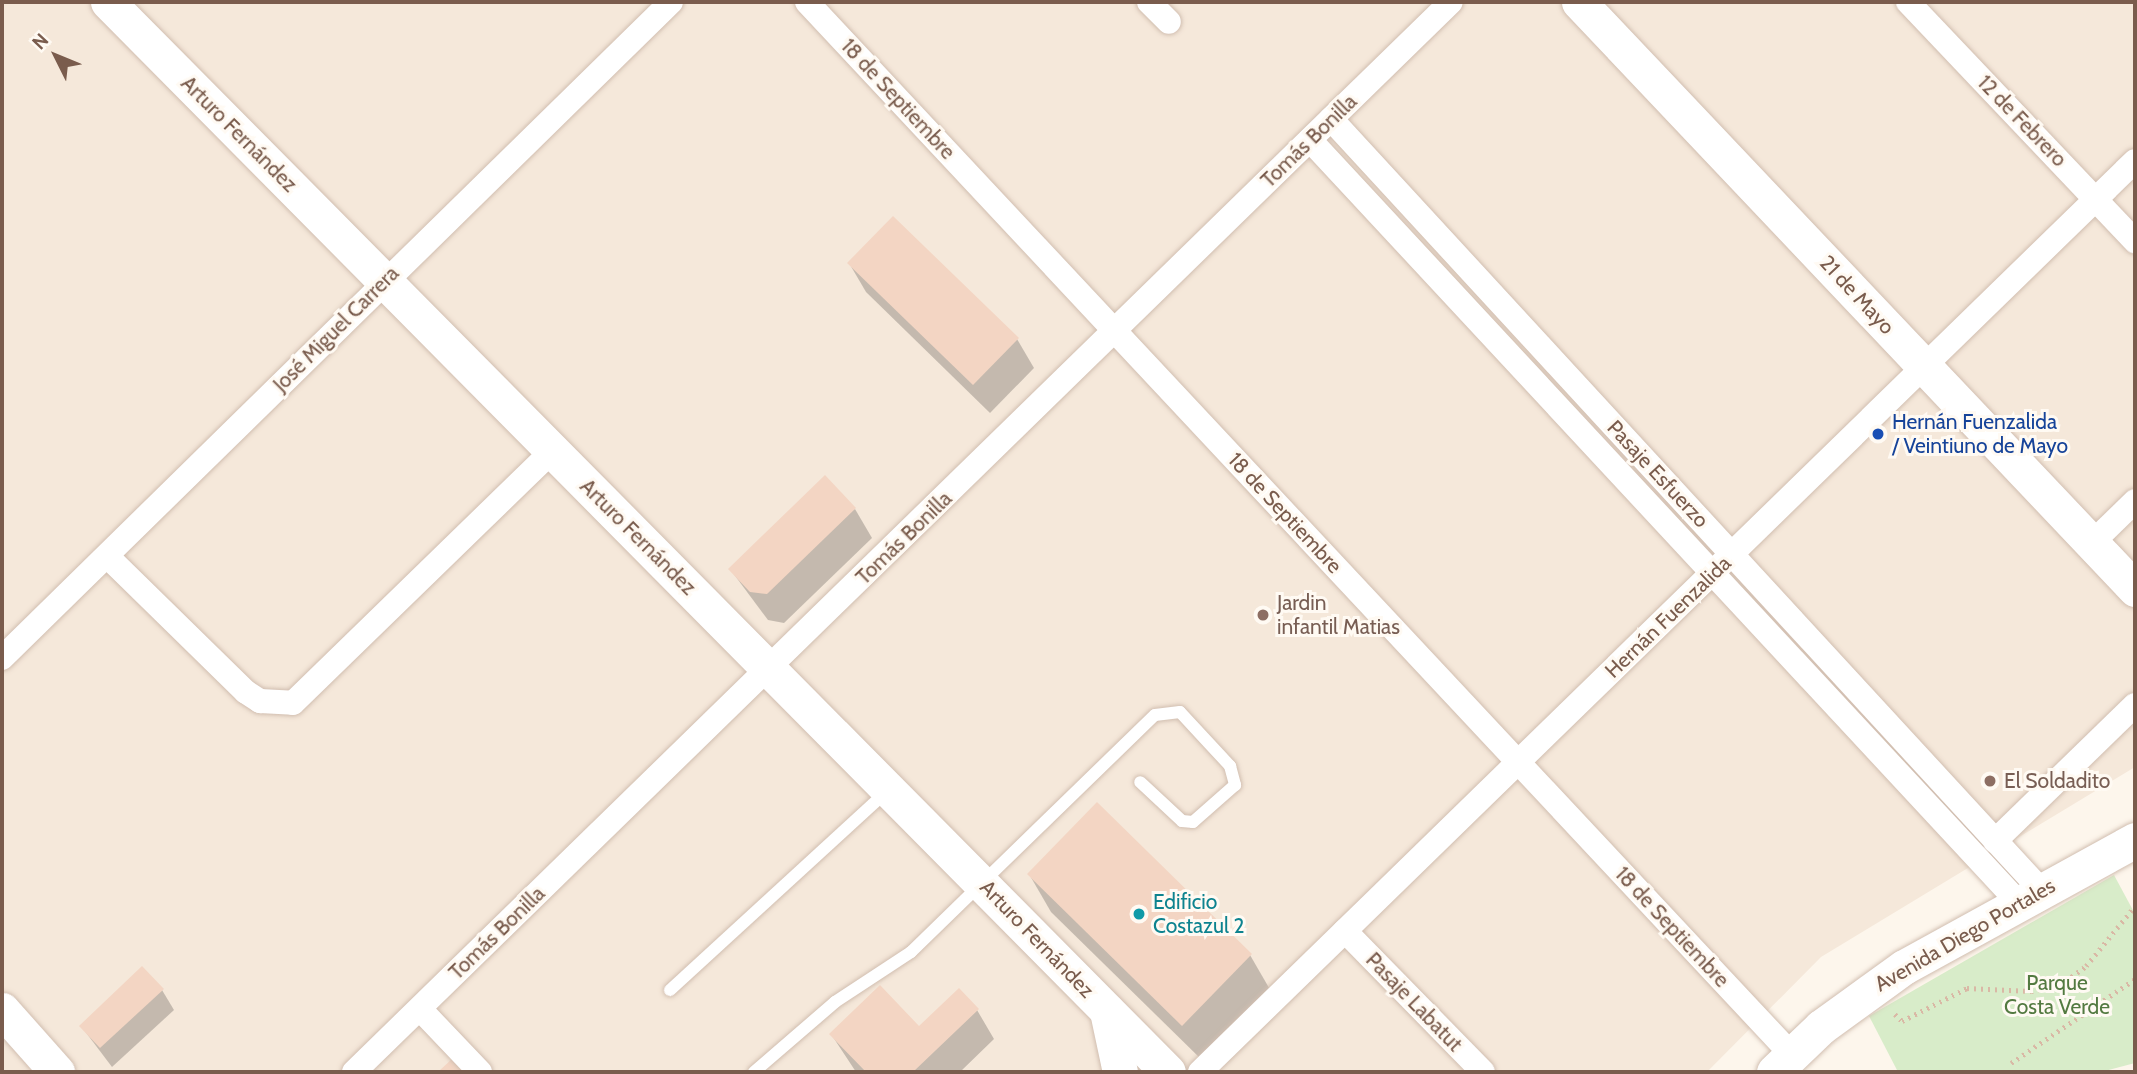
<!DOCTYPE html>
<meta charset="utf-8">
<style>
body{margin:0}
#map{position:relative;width:2137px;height:1074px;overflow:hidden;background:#fdf6ec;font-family:Cabin,sans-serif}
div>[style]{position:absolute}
.residential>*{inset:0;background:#f5e8da}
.green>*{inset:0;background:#d8ecc9}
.shadow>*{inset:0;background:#0003}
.building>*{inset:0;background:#f3d5c3}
.path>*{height:4.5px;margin-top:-2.25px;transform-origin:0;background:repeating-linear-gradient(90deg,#d9b8a5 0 2px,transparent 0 7px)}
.roads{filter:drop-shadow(0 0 2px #d1beb0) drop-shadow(0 0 2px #d1beb0)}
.lane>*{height:12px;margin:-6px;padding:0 6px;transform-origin:6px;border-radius:6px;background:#fff}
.street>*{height:24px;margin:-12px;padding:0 12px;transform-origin:12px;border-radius:12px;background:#fff}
.secondary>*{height:35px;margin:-17.5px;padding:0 17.5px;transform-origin:17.5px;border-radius:17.5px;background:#fff}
.dots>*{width:19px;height:19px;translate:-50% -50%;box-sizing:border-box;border:4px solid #fffaf3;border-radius:50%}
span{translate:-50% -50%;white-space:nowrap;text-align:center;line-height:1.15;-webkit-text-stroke:6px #fffaf3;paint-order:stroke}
.street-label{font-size:21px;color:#7a5c4d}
.transit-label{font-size:21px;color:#164399}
.left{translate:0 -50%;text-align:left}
.education-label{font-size:21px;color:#785e54}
.culture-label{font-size:21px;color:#0d838f}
.park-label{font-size:21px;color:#537a41}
.frame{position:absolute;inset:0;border:4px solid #7a5c4d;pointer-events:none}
.north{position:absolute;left:21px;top:21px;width:70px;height:70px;-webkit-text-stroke:5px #fffaf3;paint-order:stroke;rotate:313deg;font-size:19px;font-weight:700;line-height:28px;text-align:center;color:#7a5c4d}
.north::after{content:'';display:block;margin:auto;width:24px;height:32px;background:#7a5c4d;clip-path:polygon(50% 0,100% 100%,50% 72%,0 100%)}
</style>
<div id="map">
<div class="residential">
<div style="clip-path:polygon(2px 2px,1447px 2px,347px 1072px,2px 1072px)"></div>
<div style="clip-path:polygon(1457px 2px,2135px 2px,2135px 767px,1821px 957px,1707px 1072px,363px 1072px)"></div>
</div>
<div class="green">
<div style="clip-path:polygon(2114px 875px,2135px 914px,2135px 1063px,2101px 1072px,1898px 1072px,1869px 1016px)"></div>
</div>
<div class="shadow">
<div style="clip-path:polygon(849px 263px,1017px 339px,1034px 368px,990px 413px,866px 292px)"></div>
<div style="clip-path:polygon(855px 509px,872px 538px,784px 623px,768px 620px,730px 569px)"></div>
<div style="clip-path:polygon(1029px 874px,1250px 955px,1272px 993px,1204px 1062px,1051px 912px)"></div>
<div style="clip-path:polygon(162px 990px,174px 1010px,112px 1067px,81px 1026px)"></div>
<div style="clip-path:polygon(977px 1010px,994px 1039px,960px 1072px,856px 1072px,831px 1034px,919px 1029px)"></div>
</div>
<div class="building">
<div style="clip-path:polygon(893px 216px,1019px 338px,973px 385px,847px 263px)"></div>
<div style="clip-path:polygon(825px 475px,856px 508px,767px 594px,750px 592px,728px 569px)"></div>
<div style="clip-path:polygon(1097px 802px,1252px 954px,1182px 1026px,1027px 874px)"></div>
<div style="clip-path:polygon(142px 966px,164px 989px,100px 1048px,79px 1026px)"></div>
<div style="clip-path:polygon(880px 985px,919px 1026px,959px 988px,979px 1009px,913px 1072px,866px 1072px,829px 1034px)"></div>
<div style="clip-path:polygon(454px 1057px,467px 1072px,438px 1072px)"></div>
</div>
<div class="path">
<div style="left:1895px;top:1014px;width:10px;rotate:45deg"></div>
<div style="left:1902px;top:1021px;width:73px;rotate:-26.9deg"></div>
<div style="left:1967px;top:988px;width:64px;rotate:2.7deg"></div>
<div style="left:2031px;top:991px;width:30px;rotate:-12deg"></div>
<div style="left:2060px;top:985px;width:32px;rotate:-36deg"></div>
<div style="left:2086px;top:966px;width:77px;rotate:-50.8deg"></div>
<div style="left:2011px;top:1063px;width:150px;rotate:-34.1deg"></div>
</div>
<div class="roads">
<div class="lane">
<div style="left:670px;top:990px;width:293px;rotate:-42.5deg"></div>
<div style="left:754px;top:1072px;width:107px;rotate:-40.8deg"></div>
<div style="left:835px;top:1002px;width:91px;rotate:-33.3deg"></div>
<div style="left:911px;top:952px;width:340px;rotate:-44.2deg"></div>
<div style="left:1155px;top:715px;width:25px;rotate:-7deg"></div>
<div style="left:1180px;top:712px;width:74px;rotate:47.2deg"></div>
<div style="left:1230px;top:766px;width:20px;rotate:75deg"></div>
<div style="left:1235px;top:785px;width:56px;rotate:138.6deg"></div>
<div style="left:1193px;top:822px;width:11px;rotate:-175deg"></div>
<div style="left:1182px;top:821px;width:57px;rotate:-137.1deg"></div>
</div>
<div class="street">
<div style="left:807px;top:2px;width:1442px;rotate:46.91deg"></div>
<div style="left:1149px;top:2px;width:28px;rotate:45deg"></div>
<div style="left:1908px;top:2px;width:330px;rotate:46.5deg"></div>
<div style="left:1331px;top:119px;width:1050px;rotate:47.36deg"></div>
<div style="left:1310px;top:140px;width:1042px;rotate:47.1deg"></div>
<div style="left:2092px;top:543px;width:60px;rotate:-44.3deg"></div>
<div style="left:107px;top:556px;width:194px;rotate:44.4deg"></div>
<div style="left:246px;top:692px;width:17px;rotate:33deg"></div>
<div style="left:260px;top:701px;width:33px;rotate:3deg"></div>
<div style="left:293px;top:703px;width:361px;rotate:-44.2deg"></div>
<div style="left:2px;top:658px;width:937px;rotate:-44.44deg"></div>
<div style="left:1995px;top:841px;width:195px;rotate:-44.2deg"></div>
<div style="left:1345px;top:931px;width:197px;rotate:45.6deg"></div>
<div style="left:420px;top:1009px;width:87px;rotate:46.4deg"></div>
<div style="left:354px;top:1072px;width:1532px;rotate:-44.29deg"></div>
<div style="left:1200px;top:1072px;width:1305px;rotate:-44.26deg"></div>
</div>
<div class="secondary">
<div style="left:108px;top:2px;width:1506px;rotate:45.27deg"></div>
<div style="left:1579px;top:2px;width:809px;rotate:46.55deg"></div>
<div style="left:2px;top:1010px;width:83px;rotate:48.4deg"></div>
<div style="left:1107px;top:1011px;width:62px;rotate:78deg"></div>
<div style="left:1774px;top:1072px;width:65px;rotate:-43.8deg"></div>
<div style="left:1821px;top:1027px;width:102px;rotate:-35.9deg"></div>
<div style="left:1904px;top:967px;width:264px;rotate:-28.8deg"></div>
</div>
</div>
<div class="dots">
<div style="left:1878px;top:434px;background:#1a4fb4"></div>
<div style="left:1263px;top:615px;background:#8d6e63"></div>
<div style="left:1990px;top:781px;background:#8d6e63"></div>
<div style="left:1139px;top:914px;background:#0f9aa8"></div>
</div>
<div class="street-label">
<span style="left:898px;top:99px;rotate:47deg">18 de Septiembre</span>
<span style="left:2022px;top:121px;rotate:46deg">12 de Febrero</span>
<span style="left:239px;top:134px;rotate:45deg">Arturo Fernández</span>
<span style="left:1309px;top:141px;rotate:-44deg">Tomás Bonilla</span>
<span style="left:1857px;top:295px;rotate:47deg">21 de Mayo</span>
<span style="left:336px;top:329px;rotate:-45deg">José Miguel Carrera</span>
<span style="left:1658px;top:474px;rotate:47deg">Pasaje Esfuerzo</span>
<span style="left:1285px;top:513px;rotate:47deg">18 de Septiembre</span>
<span style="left:638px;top:537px;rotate:45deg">Arturo Fernández</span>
<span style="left:904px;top:538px;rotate:-44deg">Tomás Bonilla</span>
<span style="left:1668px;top:617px;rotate:-44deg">Hernán Fuenzalida</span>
<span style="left:1672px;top:927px;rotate:47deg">18 de Septiembre</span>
<span style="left:497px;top:933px;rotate:-44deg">Tomás Bonilla</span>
<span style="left:1965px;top:935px;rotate:-30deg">Avenida Diego Portales</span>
<span style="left:1037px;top:939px;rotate:46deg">Arturo Fernández</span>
<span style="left:1414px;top:1002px;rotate:46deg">Pasaje Labatut</span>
</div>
<div class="transit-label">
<span class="left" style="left:1892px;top:434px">Hernán Fuenzalida<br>/ Veintiuno de Mayo</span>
</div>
<div class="education-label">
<span class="left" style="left:1277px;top:615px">Jardin<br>infantil Matias</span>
<span class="left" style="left:2004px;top:781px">El Soldadito</span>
</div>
<div class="culture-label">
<span class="left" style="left:1153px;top:914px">Edificio<br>Costazul 2</span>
</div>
<div class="park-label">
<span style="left:2057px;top:995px">Parque<br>Costa Verde</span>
</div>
<div class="frame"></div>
<div class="north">N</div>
</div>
